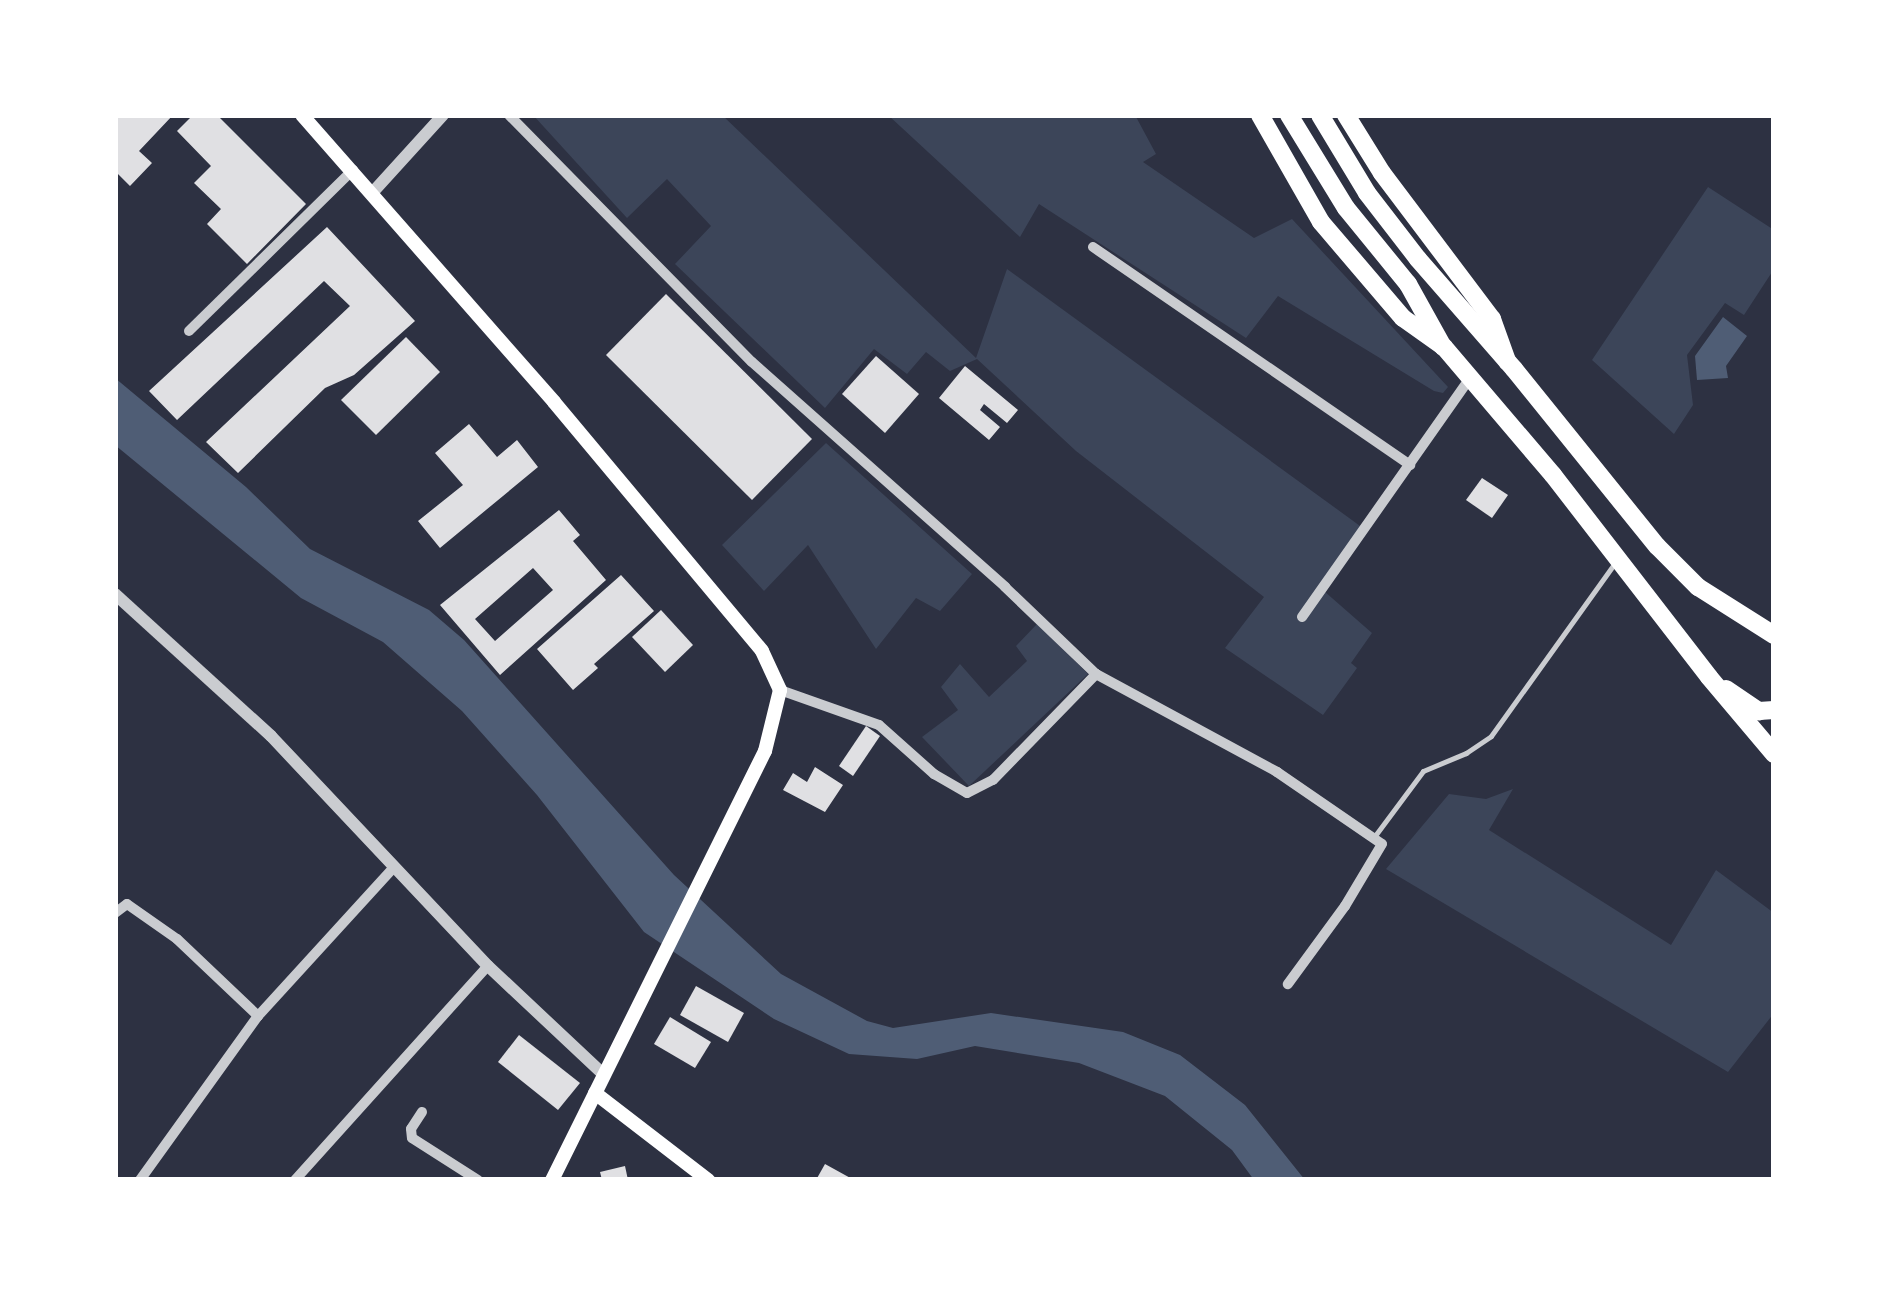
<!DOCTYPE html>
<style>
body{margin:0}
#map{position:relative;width:1889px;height:1295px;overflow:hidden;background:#2d3142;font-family:Quicksand,sans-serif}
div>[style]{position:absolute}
.green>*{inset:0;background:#3c4559}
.water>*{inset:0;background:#4f5d75}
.building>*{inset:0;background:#e0e0e3}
.service>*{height:5px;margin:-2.5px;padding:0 2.5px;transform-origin:2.5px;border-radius:2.5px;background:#caccd0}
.minor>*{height:10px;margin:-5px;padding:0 5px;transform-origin:5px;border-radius:5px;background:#caccd0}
.tertiary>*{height:12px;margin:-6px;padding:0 6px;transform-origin:6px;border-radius:6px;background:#caccd0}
.secondary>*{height:14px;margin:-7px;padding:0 7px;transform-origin:7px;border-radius:7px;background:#fff}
.trunk>*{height:18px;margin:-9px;padding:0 9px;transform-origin:9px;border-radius:9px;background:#fff}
span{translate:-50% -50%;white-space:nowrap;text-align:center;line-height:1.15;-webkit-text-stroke:10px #fff;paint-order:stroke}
.frame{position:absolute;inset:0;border:118px solid #fff;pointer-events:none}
</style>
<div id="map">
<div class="green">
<div style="clip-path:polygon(533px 115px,722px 115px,976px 358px,1007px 269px,1367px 531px,1324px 591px,1372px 633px,1351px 663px,1357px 668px,1323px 715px,1225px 648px,1264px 597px,1076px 451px,977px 359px,950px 371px,926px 352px,907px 374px,874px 349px,825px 408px,675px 264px,711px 226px,667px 179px,627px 218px)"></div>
<div style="clip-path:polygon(888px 115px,1135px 115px,1156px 154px,1143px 162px,1254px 238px,1292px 219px,1448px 387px,1443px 393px,1434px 391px,1278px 296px,1246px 338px,1039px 204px,1020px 237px)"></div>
<div style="clip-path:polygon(1708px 187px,1774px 230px,1774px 269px,1744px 315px,1725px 303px,1687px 355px,1693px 405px,1674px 434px,1592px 360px)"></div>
<div style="clip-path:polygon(826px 443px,972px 574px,940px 611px,916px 598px,876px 649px,808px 545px,764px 591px,722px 545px)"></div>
<div style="clip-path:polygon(1037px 624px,1088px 674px,969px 786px,922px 737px,958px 710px,941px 687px,960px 664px,989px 697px,1027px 661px,1016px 646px)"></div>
<div style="clip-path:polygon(1513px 789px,1489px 830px,1671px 945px,1716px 870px,1774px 913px,1774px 1013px,1728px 1072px,1386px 869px,1449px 794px,1486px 799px)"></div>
</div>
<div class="water">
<div style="clip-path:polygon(1723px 317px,1747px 336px,1726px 366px,1728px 378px,1697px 380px,1695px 356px)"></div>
<div style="clip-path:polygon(115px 378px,246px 487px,310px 549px,429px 610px,464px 640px,674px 875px,781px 974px,867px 1021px,893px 1028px,991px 1013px,1123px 1032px,1180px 1055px,1245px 1105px,1305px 1180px,1254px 1180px,1232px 1150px,1165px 1096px,1079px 1063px,975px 1046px,917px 1059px,849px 1054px,774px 1019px,644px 932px,537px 795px,462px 711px,383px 642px,301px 598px,115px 445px)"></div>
</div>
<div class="building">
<div style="clip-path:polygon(115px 115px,173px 115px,139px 151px,152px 163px,130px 186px,115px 171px)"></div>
<div style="clip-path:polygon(193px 115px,217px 115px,306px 204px,247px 264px,207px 224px,221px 209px,194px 183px,211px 166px,177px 131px)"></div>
<div style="clip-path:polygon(327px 227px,415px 321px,354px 375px,325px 388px,238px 473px,206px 442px,350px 306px,324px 281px,177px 420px,149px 391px)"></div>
<div style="clip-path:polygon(666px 294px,812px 439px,752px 500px,606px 355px)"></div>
<div style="clip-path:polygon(406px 337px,440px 372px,376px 435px,341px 400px)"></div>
<div style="clip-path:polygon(876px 356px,919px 394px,885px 433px,842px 394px)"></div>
<div style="clip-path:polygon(965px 366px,1018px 410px,1007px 423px,984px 404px,980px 410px,1000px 427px,989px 440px,939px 398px)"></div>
<div style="clip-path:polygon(469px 424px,497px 457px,517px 440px,538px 467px,440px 548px,418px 521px,463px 485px,435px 453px)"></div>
<div style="clip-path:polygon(1482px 478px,1508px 495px,1492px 518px,1466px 500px)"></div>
<div style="clip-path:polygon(evenodd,559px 510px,580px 535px,573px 541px,606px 580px,500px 675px,440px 605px,559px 510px,533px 568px,553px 590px,495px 641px,475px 619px,533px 568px)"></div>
<div style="clip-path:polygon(621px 575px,654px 611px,594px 664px,598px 668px,573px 690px,537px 649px)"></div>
<div style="clip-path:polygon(661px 610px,693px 645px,665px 672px,632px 637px)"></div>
<div style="clip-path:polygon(866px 726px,880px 736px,853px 776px,839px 766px)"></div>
<div style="clip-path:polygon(815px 767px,843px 785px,825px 812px,783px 790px,793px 773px,807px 782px)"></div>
<div style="clip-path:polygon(696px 986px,744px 1013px,728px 1042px,680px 1015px)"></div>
<div style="clip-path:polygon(670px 1017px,711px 1042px,695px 1068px,654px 1044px)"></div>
<div style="clip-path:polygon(519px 1035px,580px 1083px,558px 1110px,498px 1062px)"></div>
<div style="clip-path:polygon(825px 1164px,854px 1180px,816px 1180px)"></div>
<div style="clip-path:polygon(625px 1166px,628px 1180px,602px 1180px,600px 1172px)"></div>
</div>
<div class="service">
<div style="left:1374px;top:837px;width:82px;rotate:-53.4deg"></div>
<div style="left:1423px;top:771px;width:47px;rotate:-22.7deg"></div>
<div style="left:1466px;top:753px;width:30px;rotate:-34deg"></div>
<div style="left:1491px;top:736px;width:213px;rotate:-54.4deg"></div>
</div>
<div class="minor">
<div style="left:509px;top:115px;width:346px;rotate:45.5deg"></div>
<div style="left:752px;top:362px;width:339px;rotate:41.6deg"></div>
<div style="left:1005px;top:587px;width:126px;rotate:43.7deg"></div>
<div style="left:1096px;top:674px;width:206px;rotate:28.4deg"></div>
<div style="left:1277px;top:772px;width:127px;rotate:34.4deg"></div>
<div style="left:1382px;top:844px;width:72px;rotate:120.8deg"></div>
<div style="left:1345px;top:906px;width:97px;rotate:126.2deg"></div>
<div style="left:1093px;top:247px;width:385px;rotate:34.5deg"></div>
<div style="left:189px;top:331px;width:230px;rotate:-44.5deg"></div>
<div style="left:1302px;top:617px;width:292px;rotate:-54.9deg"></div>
<div style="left:780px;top:690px;width:105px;rotate:19.5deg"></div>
<div style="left:879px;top:725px;width:74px;rotate:41.7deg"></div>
<div style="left:934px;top:774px;width:38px;rotate:30deg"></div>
<div style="left:967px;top:793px;width:29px;rotate:-27deg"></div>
<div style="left:993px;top:780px;width:148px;rotate:-45.8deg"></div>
<div style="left:115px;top:913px;width:15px;rotate:-37deg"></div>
<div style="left:127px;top:904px;width:61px;rotate:35deg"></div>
<div style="left:177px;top:939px;width:112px;rotate:43.5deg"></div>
<div style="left:422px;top:1112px;width:20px;rotate:123deg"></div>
<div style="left:411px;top:1129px;width:9px;rotate:84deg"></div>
<div style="left:412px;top:1138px;width:78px;rotate:32.5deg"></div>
<div style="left:140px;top:1180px;width:202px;rotate:-54.3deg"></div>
<div style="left:258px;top:1016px;width:200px;rotate:-47.6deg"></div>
<div style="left:295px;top:1180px;width:288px;rotate:-48deg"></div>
</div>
<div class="tertiary">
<div style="left:373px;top:192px;width:104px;rotate:-47.7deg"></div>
<div style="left:115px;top:594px;width:211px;rotate:42.3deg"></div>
<div style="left:271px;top:736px;width:316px;rotate:46.7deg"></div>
<div style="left:488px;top:966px;width:158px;rotate:43.2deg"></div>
</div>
<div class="secondary">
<div style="left:302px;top:115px;width:382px;rotate:48.7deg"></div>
<div style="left:554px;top:402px;width:324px;rotate:50.1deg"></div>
<div style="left:762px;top:651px;width:43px;rotate:65.2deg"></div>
<div style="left:780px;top:690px;width:63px;rotate:103.8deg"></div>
<div style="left:765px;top:751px;width:479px;rotate:116.4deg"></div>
<div style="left:595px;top:1093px;width:143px;rotate:37.6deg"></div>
</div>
<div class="trunk">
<div style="left:1260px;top:115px;width:123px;rotate:60.3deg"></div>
<div style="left:1321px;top:222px;width:126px;rotate:49.5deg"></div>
<div style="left:1403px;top:318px;width:50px;rotate:35.3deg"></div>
<div style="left:1444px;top:347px;width:168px;rotate:49.6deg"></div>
<div style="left:1553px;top:475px;width:255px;rotate:52.3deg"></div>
<div style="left:1709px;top:677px;width:101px;rotate:49.8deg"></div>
<div style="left:1289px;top:115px;width:109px;rotate:58.5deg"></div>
<div style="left:1346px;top:208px;width:98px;rotate:50.8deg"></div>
<div style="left:1408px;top:284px;width:72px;rotate:60.9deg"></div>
<div style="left:1320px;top:115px;width:91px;rotate:58.9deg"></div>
<div style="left:1367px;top:193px;width:83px;rotate:52.3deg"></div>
<div style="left:1418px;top:259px;width:146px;rotate:48.9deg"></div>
<div style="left:1514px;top:369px;width:228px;rotate:51.1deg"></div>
<div style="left:1657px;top:546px;width:58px;rotate:45deg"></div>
<div style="left:1698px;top:587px;width:90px;rotate:32.3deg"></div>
<div style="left:1346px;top:115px;width:68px;rotate:58.2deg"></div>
<div style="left:1382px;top:173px;width:183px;rotate:53deg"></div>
<div style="left:1492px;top:319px;width:45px;rotate:70.3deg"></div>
<div style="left:1726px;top:689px;width:40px;rotate:34deg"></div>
<div style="left:1759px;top:711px;width:15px;rotate:-4deg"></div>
</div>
<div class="frame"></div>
</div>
